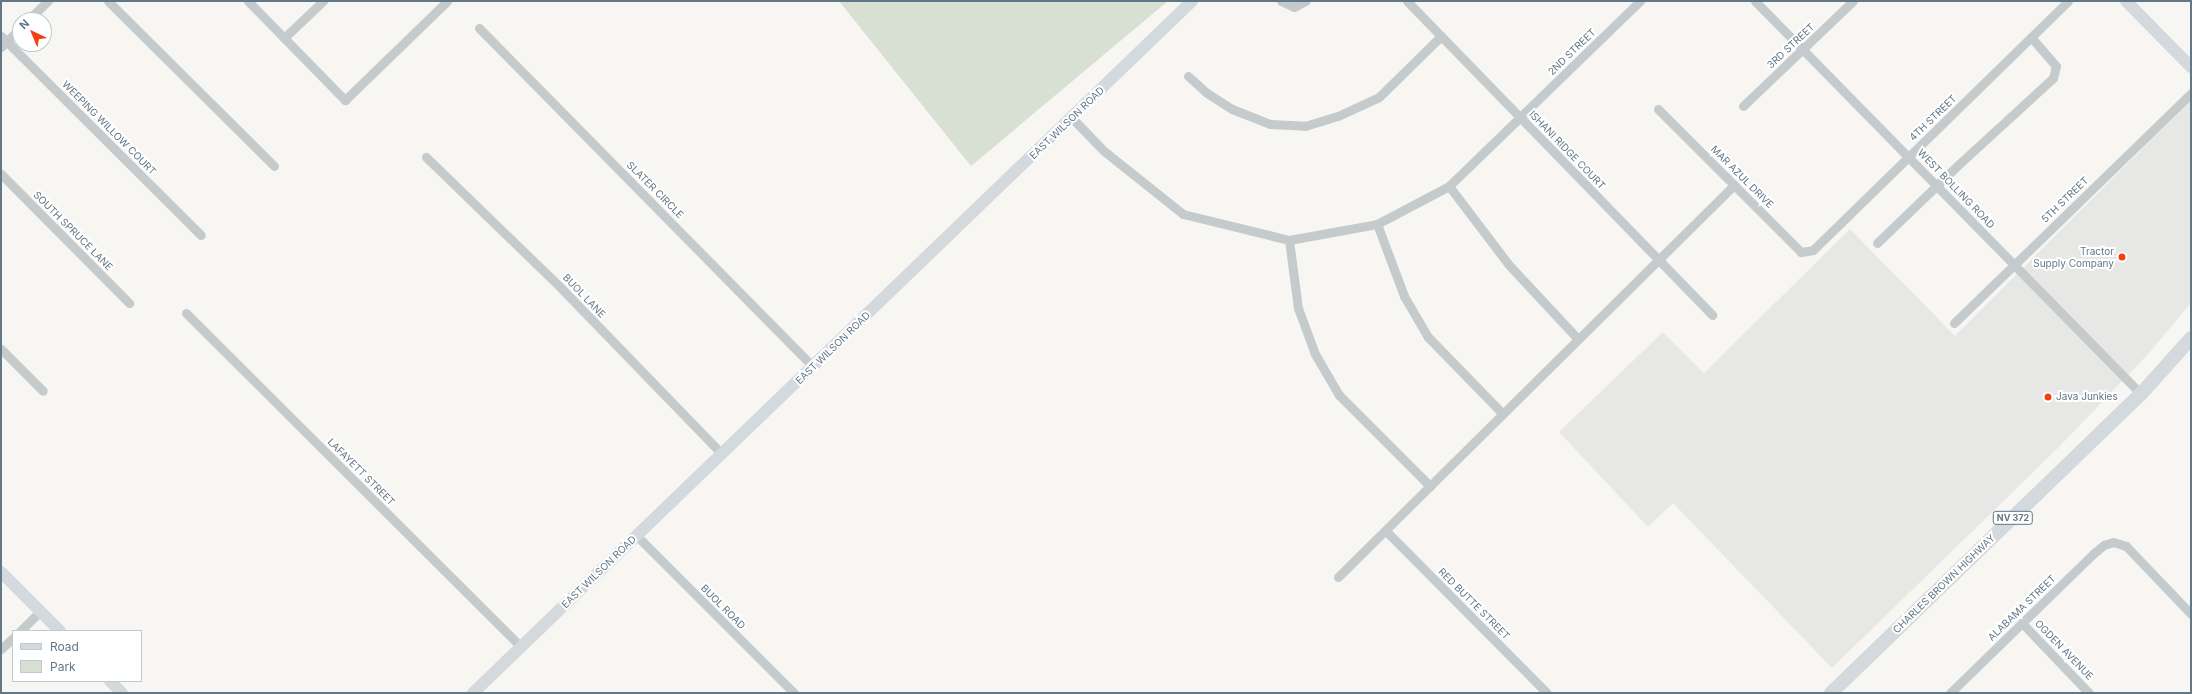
<!DOCTYPE html>
<style>
body{margin:0}
#map{position:relative;width:2192px;height:694px;overflow:hidden;background:#f7f6f2;font-family:Inter,sans-serif}
div>[style]{position:absolute}
.built>*{inset:0;background:#e7e8e6}
.green>*{inset:0;background:#d8dfd3}
.street>*{height:9px;margin:-4.5px;padding:0 4.5px;transform-origin:4.5px;border-radius:4.5px;background:#c5cacd}
.secondary>*{height:12px;margin:-6px;padding:0 6px;transform-origin:6px;border-radius:6px;background:#d3d9dd}
.primary>*{height:14px;margin:-7px;padding:0 7px;transform-origin:7px;border-radius:7px;background:#d3d9dd}
.dots>*{width:11px;height:11px;translate:-50% -50%;box-sizing:border-box;border:2px solid #fff;border-radius:50%}
span{translate:-50% -50%;white-space:nowrap;text-align:center;line-height:1.15;-webkit-text-stroke:4px #fff;paint-order:stroke}
.shield-label span{padding:1px 3px;background:#fff;border:1px solid;border-radius:3px;-webkit-text-stroke-width:0}
.shield-label{font-size:9px;color:#627887;font-weight:700}
.street-label{font-size:10px;color:#627887}
.poi-label{font-size:10px;color:#627887}
.right{translate:-100% -50%;text-align:right}
.left{translate:0 -50%;text-align:left}
.frame{position:absolute;inset:0;border:2px solid #627887;pointer-events:none}
.legend{position:absolute;left:12px;top:630px;width:130px;height:52px;box-sizing:border-box;background:#fff;border:1px solid #c0c9cf;margin:0;padding:5px 7px;list-style:none;font-size:12px;color:#627887}
.legend li{display:flex;align-items:center;gap:8px;height:20px}
.legend b{width:20px;border:1px solid #c0c9cf}
.north{position:absolute;left:12px;top:12px;width:40px;height:40px;box-sizing:border-box;background:#fff;border:1px solid #c0c9cf;border-radius:50%;rotate:316deg;font-size:11px;font-weight:700;line-height:16px;text-align:center;color:#627887}
.north::after{content:'';display:block;margin:auto;width:14px;height:18px;background:#f34015;clip-path:polygon(50% 0,100% 100%,50% 72%,0 100%)}
</style>
<div id="map">
<div class="built">
<div style="clip-path:polygon(2191px 100px,2191px 303px,2149px 353px,2060px 446px,1832px 668px,1673px 503px,1648px 527px,1559px 432px,1663px 332px,1704px 373px,1850px 229px,1955px 336px)"></div>
</div>
<div class="green">
<div style="clip-path:polygon(839px 1px,1168px 1px,971px 166px)"></div>
</div>
<div class="street">
<div style="left:108px;top:1px;width:234px;rotate:44.8deg"></div>
<div style="left:248px;top:1px;width:139px;rotate:45.6deg"></div>
<div style="left:345px;top:100px;width:142px;rotate:-44.1deg"></div>
<div style="left:1281px;top:1px;width:14px;rotate:25deg"></div>
<div style="left:1294px;top:7px;width:13px;rotate:-27deg"></div>
<div style="left:1407px;top:1px;width:438px;rotate:45.8deg"></div>
<div style="left:1755px;top:1px;width:551px;rotate:45.51deg"></div>
<div style="left:28px;top:20px;width:28px;rotate:-44deg"></div>
<div style="left:479px;top:28px;width:476px;rotate:45.4deg"></div>
<div style="left:1px;top:36px;width:282px;rotate:44.9deg"></div>
<div style="left:284px;top:38px;width:54px;rotate:-43.5deg"></div>
<div style="left:1px;top:47px;width:27px;rotate:-45deg"></div>
<div style="left:1188px;top:76px;width:25px;rotate:42deg"></div>
<div style="left:1207px;top:93px;width:30px;rotate:33deg"></div>
<div style="left:1232px;top:109px;width:41px;rotate:21.5deg"></div>
<div style="left:1270px;top:124px;width:35px;rotate:3deg"></div>
<div style="left:1305px;top:126px;width:34px;rotate:-17deg"></div>
<div style="left:1338px;top:116px;width:45px;rotate:-24.9deg"></div>
<div style="left:1379px;top:97px;width:87px;rotate:-44.5deg"></div>
<div style="left:1743px;top:106px;width:152px;rotate:-43.7deg"></div>
<div style="left:1658px;top:109px;width:202px;rotate:45deg"></div>
<div style="left:1801px;top:252px;width:12px;rotate:-9deg"></div>
<div style="left:1813px;top:250px;width:356px;rotate:-44.3deg"></div>
<div style="left:1072px;top:118px;width:46px;rotate:45.9deg"></div>
<div style="left:1104px;top:151px;width:101px;rotate:38.6deg"></div>
<div style="left:1183px;top:214px;width:109px;rotate:13.8deg"></div>
<div style="left:1289px;top:240px;width:89px;rotate:-10.3deg"></div>
<div style="left:1377px;top:224px;width:81px;rotate:-27.8deg"></div>
<div style="left:1449px;top:186px;width:266px;rotate:-44.1deg"></div>
<div style="left:426px;top:157px;width:190px;rotate:44.1deg"></div>
<div style="left:562px;top:289px;width:230px;rotate:45.9deg"></div>
<div style="left:1px;top:174px;width:182px;rotate:45.2deg"></div>
<div style="left:1449px;top:186px;width:99px;rotate:52.8deg"></div>
<div style="left:1509px;top:265px;width:100px;rotate:47deg"></div>
<div style="left:1377px;top:224px;width:77px;rotate:69.4deg"></div>
<div style="left:1404px;top:296px;width:48px;rotate:59.7deg"></div>
<div style="left:1428px;top:337px;width:107px;rotate:45.8deg"></div>
<div style="left:1289px;top:240px;width:69px;rotate:82.5deg"></div>
<div style="left:1298px;top:308px;width:49px;rotate:69.7deg"></div>
<div style="left:1315px;top:354px;width:48px;rotate:59.7deg"></div>
<div style="left:1339px;top:395px;width:129px;rotate:45deg"></div>
<div style="left:1877px;top:243px;width:112px;rotate:-43.9deg"></div>
<div style="left:1958px;top:165px;width:129px;rotate:-42.5deg"></div>
<div style="left:2053px;top:78px;width:12px;rotate:-76deg"></div>
<div style="left:2056px;top:66px;width:38px;rotate:-131deg"></div>
<div style="left:186px;top:313px;width:473px;rotate:44.9deg"></div>
<div style="left:1954px;top:323px;width:330px;rotate:-44.1deg"></div>
<div style="left:1px;top:349px;width:59px;rotate:45deg"></div>
<div style="left:1386px;top:531px;width:228px;rotate:45.2deg"></div>
<div style="left:637px;top:536px;width:222px;rotate:45deg"></div>
<div style="left:1338px;top:577px;width:557px;rotate:-44.71deg"></div>
<div style="left:2022px;top:623px;width:97px;rotate:46.3deg"></div>
<div style="left:20px;top:631px;width:29px;rotate:-44deg"></div>
<div style="left:1px;top:649px;width:16px;rotate:-43deg"></div>
<div style="left:1950px;top:693px;width:201px;rotate:-44.2deg"></div>
<div style="left:2094px;top:553px;width:13px;rotate:-39deg"></div>
<div style="left:2104px;top:545px;width:9px;rotate:-18deg"></div>
<div style="left:2113px;top:542px;width:14px;rotate:17deg"></div>
<div style="left:2126px;top:546px;width:94px;rotate:46.3deg"></div>
</div>
<div class="secondary">
<div style="left:2126px;top:1px;width:93px;rotate:45.4deg"></div>
<div style="left:1px;top:572px;width:83px;rotate:45deg"></div>
<div style="left:110px;top:681px;width:17px;rotate:45deg"></div>
<div style="left:473px;top:693px;width:998px;rotate:-43.9deg"></div>
</div>
<div class="primary">
<div style="left:1831px;top:693px;width:431px;rotate:-44deg"></div>
<div style="left:2141px;top:394px;width:75px;rotate:-48.2deg"></div>
</div>
<div class="dots">
<div style="left:2122px;top:257px;background:#f34015"></div>
<div style="left:2048px;top:397px;background:#f34015"></div>
</div>
<div class="shield-label">
<span style="left:2013px;top:518px">NV 372</span>
</div>
<div class="street-label">
<span style="left:1791px;top:46px;rotate:-43deg">3RD STREET</span>
<span style="left:1572px;top:52px;rotate:-44deg">2ND STREET</span>
<span style="left:1933px;top:118px;rotate:-44deg">4TH STREET</span>
<span style="left:1067px;top:123px;rotate:-44deg">EAST WILSON ROAD</span>
<span style="left:109px;top:128px;rotate:45deg">WEEPING WILLOW COURT</span>
<span style="left:1567px;top:150px;rotate:46deg">ISHANI RIDGE COURT</span>
<span style="left:1742px;top:177px;rotate:45deg">MAR AZUL DRIVE</span>
<span style="left:1956px;top:189px;rotate:46deg">WEST BOLLING ROAD</span>
<span style="left:655px;top:190px;rotate:45deg">SLATER CIRCLE</span>
<span style="left:2065px;top:200px;rotate:-44deg">5TH STREET</span>
<span style="left:73px;top:231px;rotate:45deg">SOUTH SPRUCE LANE</span>
<span style="left:584px;top:296px;rotate:46deg">BUOL LANE</span>
<span style="left:833px;top:348px;rotate:-44deg">EAST WILSON ROAD</span>
<span style="left:361px;top:472px;rotate:45deg">LAFAYETT STREET</span>
<span style="left:599px;top:572px;rotate:-44deg">EAST WILSON ROAD</span>
<span style="left:1944px;top:584px;rotate:-44deg">CHARLES BROWN HIGHWAY</span>
<span style="left:1474px;top:604px;rotate:45deg">RED BUTTE STREET</span>
<span style="left:723px;top:607px;rotate:45deg">BUOL ROAD</span>
<span style="left:2022px;top:608px;rotate:-44deg">ALABAMA STREET</span>
<span style="left:2064px;top:650px;rotate:46deg">OGDEN AVENUE</span>
</div>
<div class="poi-label">
<span class="right" style="left:2114px;top:257px">Tractor<br>Supply Company</span>
<span class="left" style="left:2056px;top:397px">Java Junkies</span>
</div>
<div class="frame"></div>
<ul class="legend">
<li><b style="height:5px;background:#d3d9dd"></b>Road</li>
<li><b style="height:11px;background:#d8dfd3"></b>Park</li>
</ul>
<div class="north">N</div>
</div>
